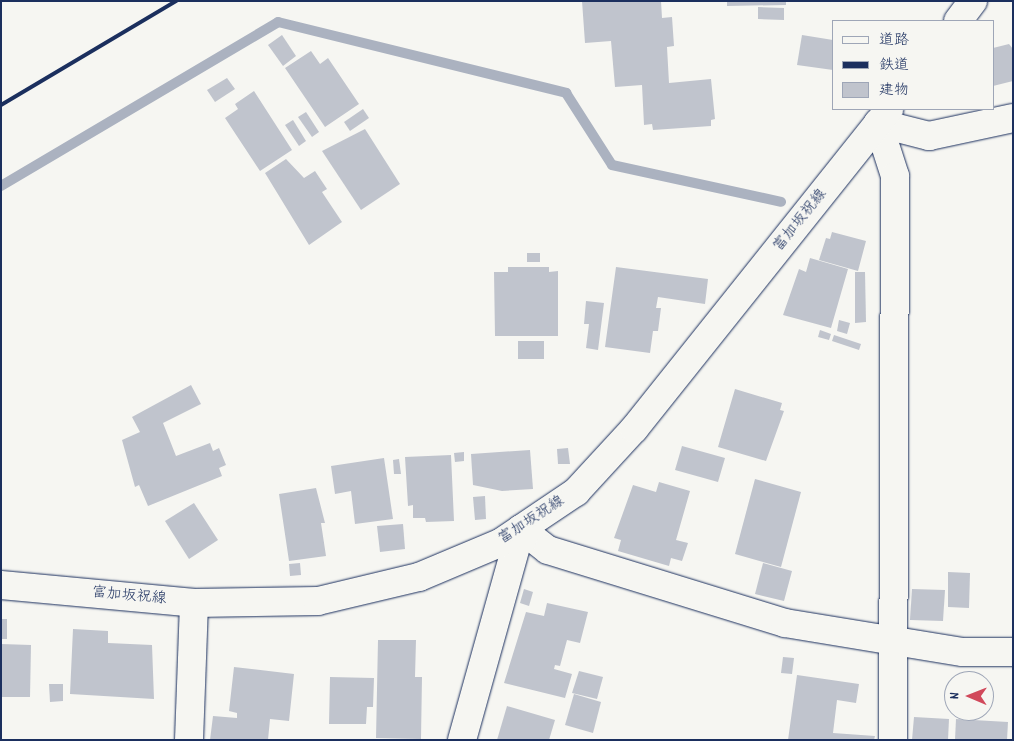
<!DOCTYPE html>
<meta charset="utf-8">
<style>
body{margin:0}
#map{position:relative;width:1014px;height:741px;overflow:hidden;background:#f6f6f2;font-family:Dekko,"Klee One",sans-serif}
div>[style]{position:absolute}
.stream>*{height:10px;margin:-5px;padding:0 5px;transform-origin:5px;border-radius:5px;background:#abb2c0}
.building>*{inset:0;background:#c0c4cd}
.roads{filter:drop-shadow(0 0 1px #1b2f5e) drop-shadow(0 0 1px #1b2f5e)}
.street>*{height:28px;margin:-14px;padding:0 14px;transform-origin:14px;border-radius:14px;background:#f6f6f2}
.secondary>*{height:28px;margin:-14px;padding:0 14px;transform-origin:14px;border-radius:14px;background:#f6f6f2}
.rail>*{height:4px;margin:-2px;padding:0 2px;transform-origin:2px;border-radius:2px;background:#1b2f5e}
span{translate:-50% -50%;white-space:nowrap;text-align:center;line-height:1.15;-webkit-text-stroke:4px #f6f6f2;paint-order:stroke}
.street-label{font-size:15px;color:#1b2f5e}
.frame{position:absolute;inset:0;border:2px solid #1b2f5e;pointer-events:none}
.legend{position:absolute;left:832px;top:20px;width:162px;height:90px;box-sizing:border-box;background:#f6f6f2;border:1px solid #9ea6b7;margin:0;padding:6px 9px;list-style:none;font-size:15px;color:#1b2f5e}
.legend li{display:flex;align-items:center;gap:10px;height:25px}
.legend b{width:25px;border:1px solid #9ea6b7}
.north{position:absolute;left:944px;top:671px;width:50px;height:50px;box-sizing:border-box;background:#f6f6f2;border:1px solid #9ea6b7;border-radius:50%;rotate:271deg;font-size:14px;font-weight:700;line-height:20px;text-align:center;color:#1b2f5e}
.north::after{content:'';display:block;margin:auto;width:18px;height:22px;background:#d1495b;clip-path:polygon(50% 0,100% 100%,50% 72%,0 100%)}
</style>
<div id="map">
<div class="stream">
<div style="left:1px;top:186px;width:322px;rotate:-30.6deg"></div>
<div style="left:278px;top:22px;width:297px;rotate:13.8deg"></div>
<div style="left:566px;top:93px;width:85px;rotate:57.4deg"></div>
<div style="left:612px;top:165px;width:173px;rotate:12.3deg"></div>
</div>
<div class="building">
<div style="clip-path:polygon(582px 1px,661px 1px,662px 18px,672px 17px,674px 46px,667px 47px,669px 83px,711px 79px,715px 119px,711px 120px,711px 126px,653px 130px,652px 124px,644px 125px,642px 85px,615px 87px,611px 41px,585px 43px)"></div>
<div style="clip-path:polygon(727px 1px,786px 1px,786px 5px,727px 6px)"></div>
<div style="clip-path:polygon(758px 7px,784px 8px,784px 20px,758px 19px)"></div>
<div style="clip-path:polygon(282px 35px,296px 56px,283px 66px,268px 45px)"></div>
<div style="clip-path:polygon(802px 35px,833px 40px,833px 70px,797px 65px)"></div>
<div style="clip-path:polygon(1009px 44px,1013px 49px,1013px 81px,993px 86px,993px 48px)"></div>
<div style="clip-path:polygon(311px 51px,320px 64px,328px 58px,359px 104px,325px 127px,285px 68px)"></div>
<div style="clip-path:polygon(227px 78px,235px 89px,215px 102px,207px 90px)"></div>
<div style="clip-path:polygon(254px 91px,292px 150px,260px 171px,225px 118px,238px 109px,235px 104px)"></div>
<div style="clip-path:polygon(363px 109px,369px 118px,350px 131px,344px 122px)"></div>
<div style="clip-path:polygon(306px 112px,319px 132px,312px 137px,298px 117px)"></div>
<div style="clip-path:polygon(293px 120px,306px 141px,299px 146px,285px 125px)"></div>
<div style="clip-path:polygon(365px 129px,400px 184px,361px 210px,322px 151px)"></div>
<div style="clip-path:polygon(286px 159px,304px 178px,315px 171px,327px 189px,322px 192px,342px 222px,309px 245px,265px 173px)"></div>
<div style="clip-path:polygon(832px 232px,866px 241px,858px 271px,819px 260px,826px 238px,830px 239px)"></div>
<div style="clip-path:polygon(527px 253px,540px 253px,540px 262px,527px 262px)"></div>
<div style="clip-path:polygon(810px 258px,848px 269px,831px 328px,783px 315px,799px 269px,806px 272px)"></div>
<div style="clip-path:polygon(508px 267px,549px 267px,549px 272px,558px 271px,558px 336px,495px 336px,494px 272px,508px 272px)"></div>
<div style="clip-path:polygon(616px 267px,708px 279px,705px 304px,658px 297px,656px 308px,661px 308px,658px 331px,653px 331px,650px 353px,605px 347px)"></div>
<div style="clip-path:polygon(855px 272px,865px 272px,866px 322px,855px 323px)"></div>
<div style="clip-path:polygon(586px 301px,604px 303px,598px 350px,586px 348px,589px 324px,584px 324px)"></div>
<div style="clip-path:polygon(839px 320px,850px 323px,847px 334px,837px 331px)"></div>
<div style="clip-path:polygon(820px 330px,831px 334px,829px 340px,818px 337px)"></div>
<div style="clip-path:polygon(834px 335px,861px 344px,859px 350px,832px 341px)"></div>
<div style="clip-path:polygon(518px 341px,544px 341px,544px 359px,518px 359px)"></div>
<div style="clip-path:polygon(191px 385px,201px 404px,163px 423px,176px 456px,210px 443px,213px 451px,219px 448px,226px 465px,219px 468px,222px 476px,148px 506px,139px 485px,135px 487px,122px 440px,140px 432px,132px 417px)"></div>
<div style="clip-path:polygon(735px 389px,782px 403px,780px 410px,784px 411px,766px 461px,718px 447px)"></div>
<div style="clip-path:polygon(682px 446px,725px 458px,718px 482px,675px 470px)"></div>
<div style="clip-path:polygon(568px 448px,570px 464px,558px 464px,557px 449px)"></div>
<div style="clip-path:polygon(530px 450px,533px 489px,502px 491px,473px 485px,471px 454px)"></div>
<div style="clip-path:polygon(464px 452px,464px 461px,455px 462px,454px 453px)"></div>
<div style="clip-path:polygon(451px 455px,454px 521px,426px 522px,425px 518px,413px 518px,413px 505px,408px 506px,405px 457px)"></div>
<div style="clip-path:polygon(384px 458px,393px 519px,355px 524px,351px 491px,335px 494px,331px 466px)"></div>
<div style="clip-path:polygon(399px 459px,401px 474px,394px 474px,393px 460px)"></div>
<div style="clip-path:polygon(755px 479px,801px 492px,781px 567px,735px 554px)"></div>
<div style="clip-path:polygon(659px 482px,690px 491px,676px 540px,688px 543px,682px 561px,671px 558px,669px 566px,618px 551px,621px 540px,614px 538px,633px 485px,656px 492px)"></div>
<div style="clip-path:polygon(316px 488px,325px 523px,321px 523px,326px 556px,289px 561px,279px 494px)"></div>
<div style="clip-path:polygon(485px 496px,486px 519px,475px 520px,473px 497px)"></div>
<div style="clip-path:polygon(194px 503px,218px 540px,189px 559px,165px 521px)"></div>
<div style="clip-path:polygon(403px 524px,405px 549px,380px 552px,377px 526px)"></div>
<div style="clip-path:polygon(300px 563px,301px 575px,290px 576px,289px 564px)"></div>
<div style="clip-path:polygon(763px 563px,792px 571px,784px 601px,755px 594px)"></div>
<div style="clip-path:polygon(948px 572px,970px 573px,969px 608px,948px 607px)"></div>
<div style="clip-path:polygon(524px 589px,533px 592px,529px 606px,520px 603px)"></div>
<div style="clip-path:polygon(912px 589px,945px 590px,943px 621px,910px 620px)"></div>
<div style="clip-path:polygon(547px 603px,588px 612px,580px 643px,567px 640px,560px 666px,555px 665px,554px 669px,572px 674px,565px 698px,504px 683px,526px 612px,544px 616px)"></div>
<div style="clip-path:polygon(1px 619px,7px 619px,7px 639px,1px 639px)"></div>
<div style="clip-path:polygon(73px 629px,108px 631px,108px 643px,152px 645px,154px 699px,70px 694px)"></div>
<div style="clip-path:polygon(378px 640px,416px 640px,415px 677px,422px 677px,421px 739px,376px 738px)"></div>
<div style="clip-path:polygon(1px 644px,31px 645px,30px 697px,1px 697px)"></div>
<div style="clip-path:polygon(783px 657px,794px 658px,792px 674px,781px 673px)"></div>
<div style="clip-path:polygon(234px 667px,294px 674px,289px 721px,270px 719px,268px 740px,210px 740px,213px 716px,237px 718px,237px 713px,229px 711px)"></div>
<div style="clip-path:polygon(579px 671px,603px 677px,597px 699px,572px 693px)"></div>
<div style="clip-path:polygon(797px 675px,859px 684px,856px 703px,837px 700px,833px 733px,875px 736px,874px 740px,788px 740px)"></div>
<div style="clip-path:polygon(330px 677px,374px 678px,373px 707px,367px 707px,366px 724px,329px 724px)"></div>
<div style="clip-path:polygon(49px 684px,63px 684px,63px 701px,50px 702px)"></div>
<div style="clip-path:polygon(574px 694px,601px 702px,593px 733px,565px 725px)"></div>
<div style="clip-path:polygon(507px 706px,555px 720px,549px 740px,497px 740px)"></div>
<div style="clip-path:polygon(914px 717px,949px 719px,948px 740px,912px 740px)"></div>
<div style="clip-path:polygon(956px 719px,1008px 722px,1007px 740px,955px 740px)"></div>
</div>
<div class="roads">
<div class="street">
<div style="left:878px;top:123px;width:56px;rotate:72.2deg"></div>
<div style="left:895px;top:176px;width:564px;rotate:90.2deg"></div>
<div style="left:878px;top:123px;width:53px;rotate:14.3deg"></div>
<div style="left:929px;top:136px;width:86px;rotate:-12.1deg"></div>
<div style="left:189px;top:740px;width:137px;rotate:-87.9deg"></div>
<div style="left:462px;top:740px;width:219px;rotate:-74.4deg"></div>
<div style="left:521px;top:529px;width:34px;rotate:38deg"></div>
<div style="left:548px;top:550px;width:248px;rotate:17.1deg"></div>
<div style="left:785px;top:623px;width:180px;rotate:9.3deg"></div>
<div style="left:963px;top:652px;width:50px"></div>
</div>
<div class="secondary">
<div style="left:958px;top:21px;width:25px;rotate:-53deg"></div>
<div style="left:1px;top:585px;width:194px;rotate:5.3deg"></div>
<div style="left:194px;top:603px;width:124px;rotate:-0.9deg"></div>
<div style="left:318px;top:601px;width:104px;rotate:-13.4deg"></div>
<div style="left:419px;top:577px;width:88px;rotate:-22.8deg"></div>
<div style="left:500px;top:543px;width:92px;rotate:-33.9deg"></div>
<div style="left:576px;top:492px;width:86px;rotate:-47.4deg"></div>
<div style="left:634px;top:429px;width:409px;rotate:-51.4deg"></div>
</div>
</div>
<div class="rail">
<div style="left:1px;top:105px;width:204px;rotate:-30.7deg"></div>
</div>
<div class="street-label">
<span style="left:801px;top:221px;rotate:-51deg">富加坂祝線</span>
<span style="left:532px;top:521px;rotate:-33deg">富加坂祝線</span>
<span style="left:129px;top:597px;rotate:5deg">富加坂祝線</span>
</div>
<div class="frame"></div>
<ul class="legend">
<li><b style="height:6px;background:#f6f6f2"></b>道路</li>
<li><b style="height:6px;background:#1b2f5e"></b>鉄道</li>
<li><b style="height:14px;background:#c0c4cd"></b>建物</li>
</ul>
<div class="north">N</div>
</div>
